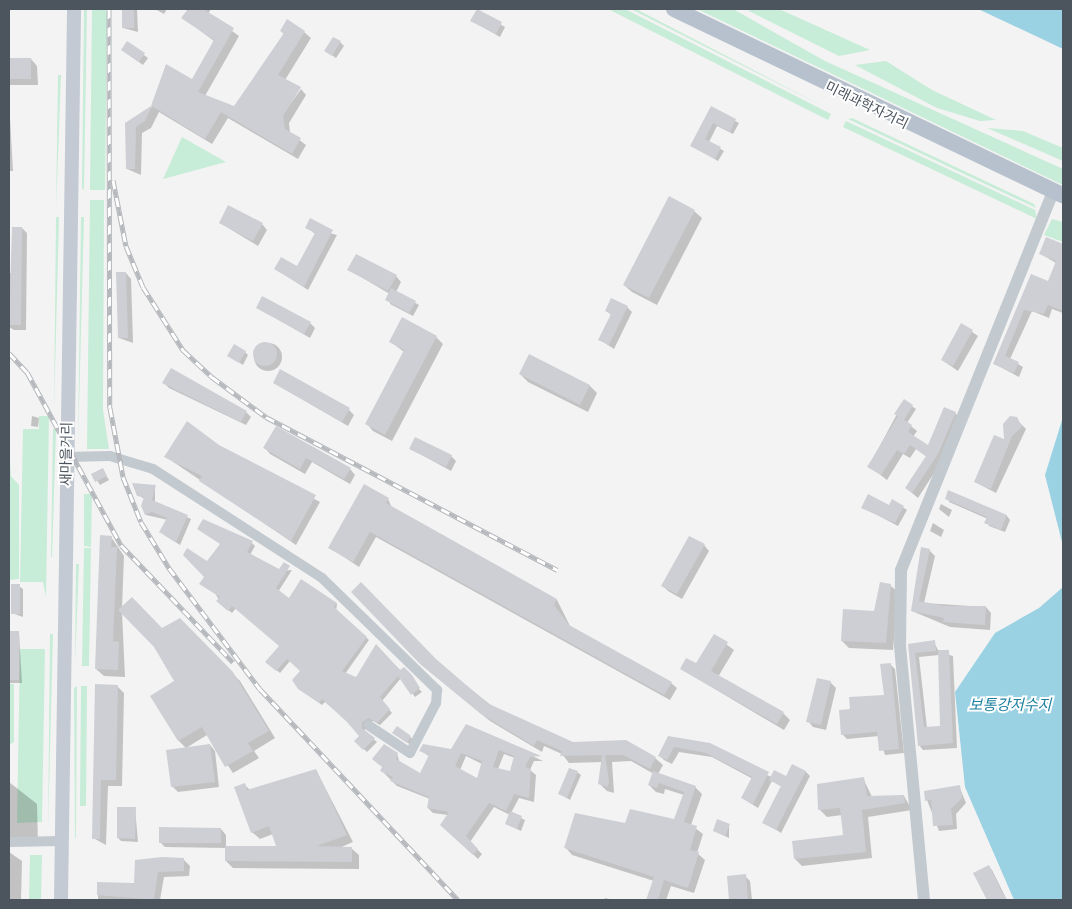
<!DOCTYPE html>
<meta charset="utf-8">
<style>
body{margin:0}
#map{position:relative;width:1072px;height:909px;overflow:hidden;background:#f4f3f3;font-family:Cabin,"Noto Sans KR",sans-serif}
div>[style]{position:absolute}
.green>*{inset:0;background:#c7ecd7}
.water>*{inset:0;background:#9ad2e3}
.shadow>*{inset:0;background:#0003}
.round{border-radius:50%}
.building>*{inset:0;background:#cdcfd4}
.minor>*{height:10px;margin:-5px;padding:0 5px;transform-origin:5px;border-radius:5px;background:#c2c9cf}
.tertiary>*{height:12px;margin:-6px;padding:0 6px;transform-origin:6px;border-radius:6px;background:#c2c9cf}
.secondary>*{height:14px;margin:-7px;padding:0 7px;transform-origin:7px;border-radius:7px;background:#c3cad3}
.primary>*{height:16px;margin:-8px;padding:0 8px;transform-origin:8px;border-radius:8px;background:#b6c1cd}
.rail>*{height:5px;margin-top:-2.5px;transform-origin:0;background:repeating-linear-gradient(90deg,#fff 0 9px,#b5b8bc 0 18px);box-sizing:border-box;border-block:1px solid #b5b8bc}
span{translate:-50% -50%;white-space:nowrap;text-align:center;line-height:1.15;-webkit-text-stroke:4px #fff;paint-order:stroke}
.street-label{font-size:14px;color:#4c555e}
.water-label{font-size:15px;color:#1d80a0;font-style:italic}
.frame{position:absolute;inset:0;border:10px solid #4c555e;pointer-events:none}
</style>
<div id="map">
<div class="green">
<div style="clip-path:polygon(84px 9px,87px 9px,84px 190px,82px 188px)"></div>
<div style="clip-path:polygon(92px 9px,106px 9px,107px 16px,105px 190px,90px 190px)"></div>
<div style="clip-path:polygon(608px 9px,625px 9px,831px 114px,828px 120px)"></div>
<div style="clip-path:polygon(631px 9px,636px 9px,834px 112px)"></div>
<div style="clip-path:polygon(697px 9px,733px 9px,825px 61px,1063px 169px,1063px 185px)"></div>
<div style="clip-path:polygon(745px 9px,779px 9px,870px 50px,839px 56px)"></div>
<div style="clip-path:polygon(886px 61px,932px 90px,996px 120px,980px 121px,937px 108px,855px 65px)"></div>
<div style="clip-path:polygon(58px 75px,61px 75px,56px 211px)"></div>
<div style="clip-path:polygon(852px 118px,1034px 204px,1036px 208px,848px 119px)"></div>
<div style="clip-path:polygon(846px 121px,1035px 210px,1037px 219px,843px 127px)"></div>
<div style="clip-path:polygon(987px 128px,1023px 131px,1063px 148px,1063px 161px)"></div>
<div style="clip-path:polygon(182px 137px,226px 162px,163px 179px)"></div>
<div style="clip-path:polygon(90px 200px,104px 200px,103px 410px,109px 449px,87px 449px)"></div>
<div style="clip-path:polygon(56px 217px,59px 217px,54px 413px)"></div>
<div style="clip-path:polygon(81px 217px,84px 217px,78px 449px)"></div>
<div style="clip-path:polygon(1052px 219px,1063px 222px,1063px 242px,1044px 235px)"></div>
<div style="clip-path:polygon(39px 416px,49px 416px,46px 597px,43px 582px,20px 582px,23px 429px,39px 429px)"></div>
<div style="clip-path:polygon(53px 429px,56px 429px,52px 557px,51px 557px)"></div>
<div style="clip-path:polygon(9px 444px,11px 476px,19px 485px,19px 579px,9px 580px)"></div>
<div style="clip-path:polygon(84px 494px,92px 494px,91px 547px,84px 546px)"></div>
<div style="clip-path:polygon(84px 548px,91px 548px,89px 666px,82px 666px)"></div>
<div style="clip-path:polygon(76px 564px,79px 564px,75px 666px)"></div>
<div style="clip-path:polygon(50px 634px,53px 634px,48px 832px)"></div>
<div style="clip-path:polygon(20px 649px,45px 649px,42px 822px,17px 823px)"></div>
<div style="clip-path:polygon(9px 684px,14px 684px,14px 742px,9px 745px)"></div>
<div style="clip-path:polygon(77px 686px,76px 838px,75px 838px,74px 688px)"></div>
<div style="clip-path:polygon(81px 686px,87px 686px,86px 806px,80px 806px)"></div>
<div style="clip-path:polygon(30px 855px,42px 855px,41px 900px,29px 900px)"></div>
</div>
<div class="water">
<div style="clip-path:polygon(978px 9px,1063px 9px,1063px 49px,1040px 38px)"></div>
<div style="clip-path:polygon(1063px 417px,1063px 546px,1045px 475px)"></div>
<div style="clip-path:polygon(1063px 587px,1063px 900px,1014px 900px,965px 787px,955px 692px,995px 633px,1039px 608px)"></div>
</div>
<div class="shadow">
<div style="clip-path:polygon(122px 9px,137px 9px,138px 32px,123px 28px)"></div>
<div style="clip-path:polygon(155px 9px,167px 9px,164px 14px)"></div>
<div style="clip-path:polygon(189px 9px,211px 9px,208px 14px,239px 36px,205px 96px,235px 108px,284px 34px,281px 31px,304px 32px,311px 38px,285px 80px,278px 121px,301px 89px,306px 95px,289px 123px,290px 133px,306px 145px,298px 159px,228px 118px,212px 144px,159px 112px,151px 128px,142px 133px,141px 175px,127px 169px,126px 124px,152px 107px,167px 66px,192px 80px,214px 41px,183px 18px)"></div>
<div style="clip-path:polygon(477px 11px,505px 27px,500px 37px,472px 21px)"></div>
<div style="clip-path:polygon(340px 42px,344px 46px,336px 58px,326px 51px)"></div>
<div style="clip-path:polygon(128px 43px,148px 58px,143px 65px,126px 53px)"></div>
<div style="clip-path:polygon(9px 59px,31px 59px,37px 66px,38px 85px,9px 85px)"></div>
<div style="clip-path:polygon(711px 108px,739px 123px,733px 134px,717px 126px,709px 142px,724px 151px,718px 161px,692px 146px)"></div>
<div style="clip-path:polygon(9px 115px,10px 117px,13px 171px,9px 171px)"></div>
<div style="clip-path:polygon(694px 211px,702px 218px,657px 305px,632px 292px,624px 285px)"></div>
<div style="clip-path:polygon(220px 223px,262px 224px,267px 230px,258px 246px)"></div>
<div style="clip-path:polygon(307px 227px,337px 235px,308px 290px,276px 269px,298px 267px,315px 234px)"></div>
<div style="clip-path:polygon(22px 228px,27px 233px,26px 330px,14px 330px,9px 327px,9px 273px,12px 273px)"></div>
<div style="clip-path:polygon(1046px 239px,1063px 245px,1063px 313px,1052px 309px,1049px 318px,1032px 311px,1010px 359px,1023px 367px,1019px 377px,995px 364px,1031px 276px,1049px 283px,1056px 263px,1041px 254px)"></div>
<div style="clip-path:polygon(349px 270px,396px 276px,401px 282px,396px 292px,419px 305px,413px 316px,390px 304px,390px 294px)"></div>
<div style="clip-path:polygon(126px 273px,131px 279px,133px 343px,119px 338px)"></div>
<div style="clip-path:polygon(627px 307px,632px 312px,614px 349px,600px 340px,612px 316px,606px 310px)"></div>
<div style="clip-path:polygon(258px 308px,310px 323px,315px 328px,310px 338px)"></div>
<div style="clip-path:polygon(962px 325px,978px 336px,958px 371px,942px 360px)"></div>
<div style="clip-path:polygon(436px 337px,443px 344px,392px 441px,373px 431px,367px 424px,404px 352px,391px 342px)"></div>
<div class="round" style="left:254px;top:343px;width:28px;height:28px"></div>
<div style="clip-path:polygon(245px 352px,248px 355px,243px 365px,229px 356px)"></div>
<div style="clip-path:polygon(530px 356px,590px 386px,597px 393px,588px 412px,528px 382px,520px 374px)"></div>
<div style="clip-path:polygon(171px 370px,246px 412px,251px 417px,246px 425px,169px 388px,164px 383px)"></div>
<div style="clip-path:polygon(274px 383px,349px 410px,354px 415px,348px 426px)"></div>
<div style="clip-path:polygon(904px 401px,916px 409px,907px 423px,917px 431px,913px 437px,929px 447px,955px 413px,960px 418px,943px 459px,918px 498px,906px 488px,927px 457px,916px 449px,910px 458px,903px 454px,887px 480px,869px 466px)"></div>
<div style="clip-path:polygon(32px 416px,39px 418px,38px 427px,31px 426px)"></div>
<div style="clip-path:polygon(1014px 417px,1026px 429px,996px 493px,975px 482px,1005px 441px)"></div>
<div style="clip-path:polygon(277px 428px,350px 469px,355px 475px,350px 484px,312px 462px,305px 474px,270px 454px,265px 448px)"></div>
<div style="clip-path:polygon(219px 446px,320px 502px,296px 545px,166px 457px)"></div>
<div style="clip-path:polygon(411px 449px,451px 456px,456px 461px,451px 471px)"></div>
<div style="clip-path:polygon(102px 469px,109px 480px,100px 485px,93px 474px)"></div>
<div style="clip-path:polygon(155px 486px,155px 502px,191px 519px,180px 545px,164px 535px,168px 520px,146px 515px,145px 499px,138px 495px)"></div>
<div style="clip-path:polygon(949px 492px,1007px 516px,1010px 520px,1005px 532px,989px 526px,988px 519px,949px 502px)"></div>
<div style="clip-path:polygon(388px 499px,392px 508px,557px 600px,571px 628px,671px 683px,677px 688px,670px 700px,376px 537px,359px 567px,329px 547px)"></div>
<div style="clip-path:polygon(893px 501px,907px 510px,898px 526px,862px 507px,889px 507px)"></div>
<div style="clip-path:polygon(941px 504px,952px 510px,949px 517px,939px 509px)"></div>
<div style="clip-path:polygon(933px 523px,944px 530px,941px 537px,930px 531px)"></div>
<div style="clip-path:polygon(111px 537px,124px 556px,122px 608px,162px 630px,179px 620px,240px 681px,275px 738px,254px 751px,259px 758px,233px 773px,207px 735px,186px 748px,179px 741px,152px 696px,176px 682px,155px 647px,122px 612px,125px 677px,104px 676px,96px 669px)"></div>
<div style="clip-path:polygon(252px 543px,255px 546px,250px 555px,279px 571px,292px 570px,278px 592px,289px 600px,337px 604px,336px 611px,369px 640px,345px 674px,356px 679px,376px 646px,422px 692px,415px 697px,401px 678px,382px 701px,392px 713px,380px 725px,373px 721px,365px 725px,365px 732px,377px 742px,367px 752px,356px 741px,361px 736px,350px 723px,325px 702px,322px 705px,303px 691px,302px 671px,290px 661px,280px 673px,270px 665px,280px 646px,236px 608px,232px 613px,221px 604px,206px 576px,207px 563px)"></div>
<div style="clip-path:polygon(704px 545px,709px 551px,682px 599px,668px 591px,662px 585px)"></div>
<div style="clip-path:polygon(929px 550px,935px 556px,924px 603px,986px 607px,991px 613px,990px 630px,950px 627px,912px 611px)"></div>
<div style="clip-path:polygon(19px 586px,23px 589px,23px 617px,12px 613px)"></div>
<div style="clip-path:polygon(891px 586px,898px 592px,893px 650px,849px 648px,842px 641px,875px 612px)"></div>
<div style="clip-path:polygon(19px 632px,22px 683px,9px 683px,9px 650px)"></div>
<div style="clip-path:polygon(715px 636px,734px 650px,718px 677px,783px 713px,790px 720px,784px 730px,681px 669px,697px 665px)"></div>
<div style="clip-path:polygon(evenodd,934px 642px,939px 652px,953px 656px,957px 748px,923px 750px,919px 745px,910px 645px,934px 642px,939px 655px,942px 727px,927px 728px,919px 657px,939px 655px)"></div>
<div style="clip-path:polygon(436px 661px,498px 711px,573px 743px,655px 758px,663px 765px,658px 774px,695px 787px,702px 794px,691px 825px,703px 834px,697px 853px,705px 860px,694px 893px,671px 886px,666px 900px,648px 900px,654px 881px,572px 855px,566px 848px,626px 824px,675px 820px,684px 795px,665px 789px,664px 794px,656px 792px,649px 785px,654px 774px,631px 761px,612px 762px,614px 793px,607px 791px,600px 784px,603px 762px,569px 763px,562px 754px,544px 746px,542px 752px,490px 721px,429px 671px)"></div>
<div style="clip-path:polygon(890px 664px,895px 669px,904px 753px,885px 755px,879px 736px,847px 739px,843px 735px,852px 710px,885px 696px)"></div>
<div style="clip-path:polygon(830px 682px,836px 688px,826px 730px,813px 727px,808px 721px)"></div>
<div style="clip-path:polygon(96px 686px,117px 686px,124px 693px,122px 786px,108px 786px,106px 845px,93px 838px)"></div>
<div style="clip-path:polygon(evenodd,467px 726px,543px 761px,534px 761px,530px 770px,536px 775px,534px 802px,519px 798px,511px 813px,525px 820px,521px 831px,506px 824px,510px 815px,494px 807px,470px 842px,482px 854px,478px 859px,442px 825px,448px 815px,433px 813px,428px 808px,430px 799px,397px 786px,382px 771px,397px 754px,400px 763px,421px 774px,430px 757px,420px 750px,452px 750px,467px 726px,504px 754px,515px 758px,511px 773px,498px 769px,504px 754px,467px 726px,466px 756px,484px 765px,478px 780px,460px 770px,466px 756px)"></div>
<div style="clip-path:polygon(397px 736px,410px 737px,414px 740px,411px 745px)"></div>
<div style="clip-path:polygon(669px 738px,772px 777px,787px 778px,793px 766px,806px 772px,810px 776px,781px 833px,764px 822px,782px 787px,772px 781px,758px 808px,742px 798px,753px 779px,712px 757px,679px 752px,672px 764px,664px 760px,659px 755px)"></div>
<div style="clip-path:polygon(210px 745px,215px 751px,219px 787px,178px 792px,172px 786px)"></div>
<div style="clip-path:polygon(316px 770px,353px 842px,339px 848px,351px 848px,359px 855px,359px 869px,233px 868px,226px 861px,226px 848px,165px 847px,160px 842px,221px 829px,226px 835px,226px 847px,278px 847px,273px 834px,260px 839px,252px 832px,244px 784px,251px 791px)"></div>
<div style="clip-path:polygon(577px 772px,581px 775px,570px 800px,560px 794px)"></div>
<div style="clip-path:polygon(863px 778px,872px 797px,904px 796px,912px 810px,868px 817px,872px 858px,802px 866px,795px 859px,844px 836px,842px 815px,827px 817px,820px 810px)"></div>
<div style="clip-path:polygon(9px 782px,37px 804px,38px 845px,9px 840px)"></div>
<div style="clip-path:polygon(959px 786px,966px 803px,956px 814px,957px 829px,939px 831px,927px 800px)"></div>
<div style="clip-path:polygon(135px 808px,138px 842px,121px 841px,118px 838px)"></div>
<div style="clip-path:polygon(729px 825px,729px 838px,714px 831px)"></div>
<div style="clip-path:polygon(9px 852px,22px 861px,21px 900px,9px 900px)"></div>
<div style="clip-path:polygon(184px 860px,190px 866px,189px 876px,164px 877px,160px 900px,98px 900px,98px 884px,135px 884px,136px 861px)"></div>
<div style="clip-path:polygon(989px 867px,992px 870px,1007px 900px,992px 900px,975px 874px)"></div>
<div style="clip-path:polygon(745px 876px,750px 881px,752px 900px,730px 900px,728px 877px)"></div>
<div style="clip-path:polygon(605px 898px,614px 900px,604px 900px)"></div>
</div>
<div class="building">
<div style="clip-path:polygon(122px 9px,134px 9px,134px 28px,122px 28px)"></div>
<div style="clip-path:polygon(188px 9px,203px 9px,234px 28px,198px 92px,234px 106px,284px 33px,280px 31px,287px 19px,305px 31px,278px 75px,301px 87px,283px 116px,285px 129px,301px 138px,292px 154px,221px 112px,205px 139px,152px 106px,145px 121px,136px 127px,135px 169px,126px 169px,125px 123px,151px 106px,166px 64px,192px 79px,214px 40px,181px 18px)"></div>
<div style="clip-path:polygon(477px 9px,502px 22px,496px 34px,470px 21px)"></div>
<div style="clip-path:polygon(333px 37px,341px 41px,332px 56px,324px 51px)"></div>
<div style="clip-path:polygon(127px 41px,145px 53px,139px 62px,121px 50px)"></div>
<div style="clip-path:polygon(10px 58px,31px 58px,31px 79px,10px 79px)"></div>
<div style="clip-path:polygon(711px 106px,736px 119px,730px 132px,713px 123px,705px 139px,721px 147px,715px 159px,690px 146px)"></div>
<div style="clip-path:polygon(669px 196px,695px 210px,649px 298px,623px 285px)"></div>
<div style="clip-path:polygon(228px 205px,263px 223px,253px 241px,219px 223px)"></div>
<div style="clip-path:polygon(310px 218px,333px 230px,304px 287px,274px 269px,281px 257px,297px 266px,315px 233px,305px 228px)"></div>
<div style="clip-path:polygon(12px 227px,22px 227px,21px 325px,9px 325px)"></div>
<div style="clip-path:polygon(1046px 237px,1063px 244px,1063px 311px,1048px 305px,1044px 314px,1024px 310px,1005px 356px,1019px 362px,1014px 373px,993px 364px,1031px 274px,1048px 281px,1056px 261px,1039px 254px)"></div>
<div style="clip-path:polygon(356px 254px,397px 275px,388px 291px,347px 270px)"></div>
<div style="clip-path:polygon(116px 272px,126px 272px,128px 338px,118px 338px)"></div>
<div style="clip-path:polygon(391px 288px,416px 301px,409px 313px,385px 300px)"></div>
<div style="clip-path:polygon(262px 296px,311px 322px,304px 334px,256px 308px)"></div>
<div style="clip-path:polygon(611px 298px,628px 306px,609px 345px,598px 340px,611px 314px,605px 311px)"></div>
<div style="clip-path:polygon(402px 317px,437px 336px,385px 435px,365px 424px,404px 350px,389px 342px)"></div>
<div style="clip-path:polygon(961px 323px,973px 330px,953px 366px,941px 360px)"></div>
<div class="round" style="left:253px;top:342px;width:24px;height:24px"></div>
<div style="clip-path:polygon(234px 344px,246px 351px,239px 363px,227px 356px)"></div>
<div style="clip-path:polygon(529px 354px,590px 385px,580px 405px,519px 374px)"></div>
<div style="clip-path:polygon(171px 368px,247px 411px,241px 422px,162px 383px)"></div>
<div style="clip-path:polygon(280px 369px,350px 408px,342px 422px,273px 383px)"></div>
<div style="clip-path:polygon(904px 399px,913px 405px,904px 420px,894px 414px)"></div>
<div style="clip-path:polygon(944px 407px,956px 412px,938px 454px,912px 493px,905px 488px,926px 456px,910px 445px,904px 454px,897px 450px,881px 475px,867px 467px,898px 416px,912px 425px,908px 432px,928px 445px)"></div>
<div style="clip-path:polygon(1010px 416px,1017px 417px,1022px 427px,1012px 436px,991px 489px,974px 482px,994px 435px,1004px 439px,1003px 424px)"></div>
<div style="clip-path:polygon(187px 421px,219px 445px,316px 495px,291px 541px,199px 481px,202px 476px,164px 457px)"></div>
<div style="clip-path:polygon(276px 426px,351px 468px,344px 479px,306px 458px,300px 469px,263px 448px)"></div>
<div style="clip-path:polygon(415px 437px,452px 455px,446px 467px,409px 449px)"></div>
<div style="clip-path:polygon(103px 468px,107px 476px,95px 482px,91px 474px)"></div>
<div style="clip-path:polygon(132px 483px,156px 485px,152px 500px,188px 515px,176px 542px,159px 532px,167px 518px,152px 512px,145px 515px,141px 506px,144px 497px,137px 496px)"></div>
<div style="clip-path:polygon(364px 484px,389px 498px,386px 503px,557px 599px,554px 605px,569px 625px,672px 682px,664px 695px,370px 532px,353px 562px,328px 548px)"></div>
<div style="clip-path:polygon(948px 490px,1007px 515px,1001px 530px,984px 523px,987px 517px,945px 499px)"></div>
<div style="clip-path:polygon(868px 494px,889px 505px,892px 499px,904px 506px,895px 523px,861px 508px)"></div>
<div style="clip-path:polygon(203px 519px,253px 541px,247px 552px,279px 569px,284px 562px,290px 566px,276px 588px,289px 598px,301px 579px,337px 603px,334px 607px,367px 637px,342px 671px,356px 677px,376px 644px,400px 670px,404px 667px,412px 675px,420px 688px,411px 695px,398px 676px,380px 697px,390px 709px,377px 723px,369px 718px,362px 722px,362px 728px,375px 738px,363px 750px,354px 741px,359px 736px,347px 722px,322px 699px,319px 703px,298px 689px,292px 680px,300px 671px,287px 659px,276px 671px,265px 662px,279px 646px,232px 606px,228px 611px,216px 601px,220px 597px,199px 584px,204px 577px,183px 555px,187px 548px,207px 561px,220px 544px,197px 529px)"></div>
<div style="clip-path:polygon(100px 535px,112px 536px,111px 547px,117px 547px,113px 641px,119px 642px,118px 670px,95px 669px)"></div>
<div style="clip-path:polygon(689px 536px,705px 544px,677px 594px,661px 586px)"></div>
<div style="clip-path:polygon(921px 547px,930px 549px,919px 601px,945px 606px,986px 606px,985px 625px,943px 622px,944px 618px,911px 611px)"></div>
<div style="clip-path:polygon(361px 582px,436px 659px,487px 703px,573px 742px,626px 740px,656px 757px,650px 769px,623px 755px,605px 755px,609px 781px,608px 787px,598px 784px,602px 755px,560px 756px,562px 751px,537px 740px,534px 746px,481px 714px,420px 664px,351px 592px)"></div>
<div style="clip-path:polygon(880px 582px,891px 584px,886px 643px,841px 641px,843px 609px,874px 611px)"></div>
<div style="clip-path:polygon(11px 584px,20px 584px,20px 614px,11px 614px)"></div>
<div style="clip-path:polygon(132px 597px,162px 628px,180px 618px,233px 672px,269px 731px,248px 743px,253px 751px,225px 767px,202px 727px,178px 741px,150px 696px,174px 681px,154px 647px,118px 610px)"></div>
<div style="clip-path:polygon(10px 631px,19px 631px,19px 680px,9px 680px)"></div>
<div style="clip-path:polygon(714px 634px,728px 642px,711px 671px,784px 712px,777px 724px,680px 669px,686px 658px,696px 663px)"></div>
<div style="clip-path:polygon(935px 640px,936px 651px,915px 653px,924px 727px,940px 726px,938px 650px,949px 650px,953px 743px,918px 746px,908px 644px)"></div>
<div style="clip-path:polygon(891px 663px,899px 749px,879px 751px,877px 732px,841px 735px,839px 710px,850px 709px,849px 697px,884px 695px,880px 664px)"></div>
<div style="clip-path:polygon(817px 678px,831px 681px,821px 725px,806px 722px)"></div>
<div style="clip-path:polygon(95px 684px,118px 685px,116px 780px,101px 780px,100px 839px,92px 839px)"></div>
<div style="clip-path:polygon(evenodd,466px 724px,541px 756px,530px 757px,525px 767px,531px 769px,529px 798px,514px 794px,506px 811px,489px 803px,466px 836px,478px 849px,473px 855px,440px 825px,449px 812px,427px 808px,429px 797px,390px 781px,393px 777px,380px 771px,382px 767px,372px 759px,384px 744px,398px 753px,396px 759px,420px 773px,429px 755px,419px 751px,423px 744px,451px 749px,466px 724px,499px 750px,514px 756px,510px 771px,493px 767px,499px 750px,466px 724px,461px 753px,482px 761px,477px 778px,455px 766px,461px 753px)"></div>
<div style="clip-path:polygon(397px 726px,411px 736px,407px 743px,392px 733px)"></div>
<div style="clip-path:polygon(668px 736px,710px 743px,769px 772px,753px 804px,741px 798px,752px 777px,706px 753px,674px 747px,667px 760px,658px 756px)"></div>
<div style="clip-path:polygon(210px 744px,215px 782px,171px 787px,166px 750px)"></div>
<div style="clip-path:polygon(792px 764px,806px 771px,776px 830px,762px 823px,781px 786px,769px 780px,774px 770px,786px 776px)"></div>
<div style="clip-path:polygon(569px 768px,578px 771px,567px 798px,558px 794px)"></div>
<div style="clip-path:polygon(316px 769px,347px 835px,317px 846px,352px 847px,352px 862px,225px 861px,225px 846px,276px 846px,269px 826px,251px 833px,234px 787px,245px 783px,247px 790px)"></div>
<div style="clip-path:polygon(653px 771px,696px 786px,684px 822px,697px 826px,690px 850px,699px 852px,688px 888px,664px 880px,658px 900px,646px 900px,654px 877px,564px 848px,575px 813px,625px 823px,630px 809px,674px 819px,684px 792px,659px 783px,657px 788px,648px 785px)"></div>
<div style="clip-path:polygon(864px 777px,867px 796px,904px 795px,905px 803px,862px 810px,866px 852px,794px 859px,792px 841px,843px 835px,840px 808px,818px 810px,817px 784px)"></div>
<div style="clip-path:polygon(960px 785px,962px 798px,951px 809px,953px 825px,933px 826px,931px 800px,925px 801px,924px 791px)"></div>
<div style="clip-path:polygon(117px 807px,136px 807px,135px 839px,117px 838px)"></div>
<div style="clip-path:polygon(510px 811px,522px 816px,517px 829px,505px 824px)"></div>
<div style="clip-path:polygon(717px 819px,730px 824px,725px 836px,713px 831px)"></div>
<div style="clip-path:polygon(159px 827px,221px 828px,221px 843px,159px 843px)"></div>
<div style="clip-path:polygon(162px 857px,184px 858px,184px 871px,158px 872px,154px 900px,97px 895px,97px 882px,134px 883px,135px 860px)"></div>
<div style="clip-path:polygon(989px 865px,1001px 890px,1007px 900px,987px 900px,973px 873px)"></div>
<div style="clip-path:polygon(746px 874px,748px 900px,729px 900px,727px 876px)"></div>
</div>
<div class="minor">
<div style="left:66px;top:457px;width:44px;rotate:-1.3deg"></div>
<div style="left:110px;top:456px;width:45px;rotate:16.8deg"></div>
<div style="left:153px;top:469px;width:201px;rotate:32.8deg"></div>
<div style="left:322px;top:578px;width:161px;rotate:44.2deg"></div>
<div style="left:437px;top:690px;width:13px;rotate:94deg"></div>
<div style="left:436px;top:703px;width:56px;rotate:117.5deg"></div>
<div style="left:410px;top:753px;width:50px;rotate:-146.3deg"></div>
<div style="left:9px;top:842px;width:53px;rotate:-1.1deg"></div>
</div>
<div class="tertiary">
<div style="left:924px;top:900px;width:256px;rotate:-95.4deg"></div>
<div style="left:900px;top:645px;width:75px;rotate:-89.2deg"></div>
<div style="left:901px;top:570px;width:408px;rotate:-68.1deg"></div>
</div>
<div class="secondary">
<div style="left:61px;top:900px;width:891px;rotate:-89.16deg"></div>
</div>
<div class="primary">
<div style="left:674px;top:9px;width:431px;rotate:25.6deg"></div>
</div>
<div class="rail">
<div style="left:109px;top:9px;width:399px;rotate:89.9deg"></div>
<div style="left:110px;top:408px;width:70px;rotate:79.3deg"></div>
<div style="left:123px;top:477px;width:48px;rotate:68.2deg"></div>
<div style="left:141px;top:522px;width:54px;rotate:58.7deg"></div>
<div style="left:169px;top:568px;width:151px;rotate:53.1deg"></div>
<div style="left:260px;top:689px;width:289px;rotate:46.8deg"></div>
<div style="left:113px;top:180px;width:67px;rotate:78.9deg"></div>
<div style="left:126px;top:246px;width:44px;rotate:67.5deg"></div>
<div style="left:143px;top:287px;width:75px;rotate:57.6deg"></div>
<div style="left:183px;top:350px;width:40px;rotate:43deg"></div>
<div style="left:212px;top:377px;width:67px;rotate:36.5deg"></div>
<div style="left:266px;top:417px;width:329px;rotate:27.7deg"></div>
<div style="left:9px;top:353px;width:26px;rotate:47deg"></div>
<div style="left:27px;top:372px;width:197px;rotate:61.5deg"></div>
<div style="left:121px;top:545px;width:162px;rotate:46.3deg"></div>
</div>
<div class="street-label">
<span style="left:867px;top:105px;rotate:26deg">미래과학자거리</span>
<span style="left:66px;top:454px;rotate:-89deg">새마을거리</span>
</div>
<div class="water-label">
<span style="left:1010px;top:706px">보통강저수지</span>
</div>
<div class="frame"></div>
</div>
